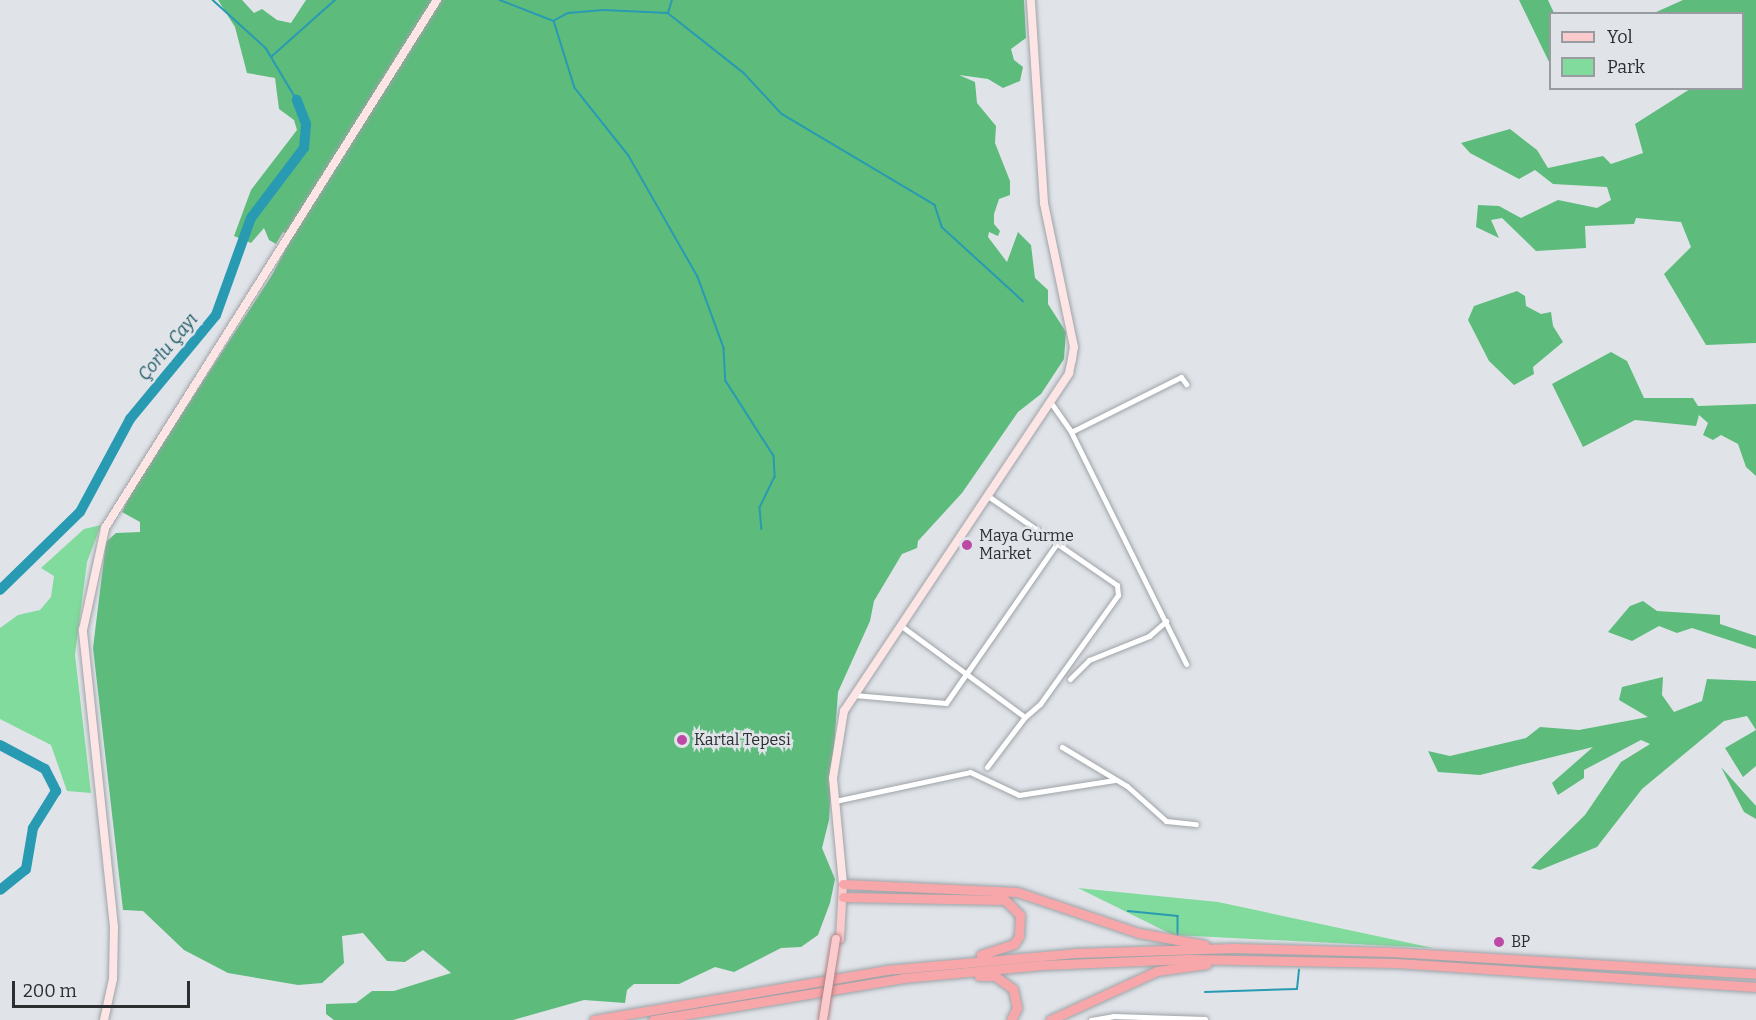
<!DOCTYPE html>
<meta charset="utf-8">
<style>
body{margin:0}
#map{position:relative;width:1756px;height:1020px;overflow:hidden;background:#e0e4e9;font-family:Bitter,serif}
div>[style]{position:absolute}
.green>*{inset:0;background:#80db9c}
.forest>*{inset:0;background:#5dbb7c}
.stream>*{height:1.5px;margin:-0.75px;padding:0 0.75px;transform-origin:0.75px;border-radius:0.75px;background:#289bb3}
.river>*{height:10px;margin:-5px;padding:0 5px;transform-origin:5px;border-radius:5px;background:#289bb3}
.roads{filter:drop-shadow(0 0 2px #9ea3a7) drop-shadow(0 0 2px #9ea3a7)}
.street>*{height:5px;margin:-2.5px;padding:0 2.5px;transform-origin:2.5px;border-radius:2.5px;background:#fff}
.secondary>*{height:8px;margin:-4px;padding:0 4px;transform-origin:4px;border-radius:4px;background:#fde5e6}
.primary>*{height:8px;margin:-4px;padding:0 4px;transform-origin:4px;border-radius:4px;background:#facacc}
.highway>*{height:9px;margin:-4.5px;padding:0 4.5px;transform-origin:4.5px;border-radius:4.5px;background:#f7a7aa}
.bridges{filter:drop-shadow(0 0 2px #b07d7f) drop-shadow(0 0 2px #b07d7f)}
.primary-bridge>*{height:8px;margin:-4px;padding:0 4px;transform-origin:4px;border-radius:4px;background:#facacc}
.dots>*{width:16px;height:16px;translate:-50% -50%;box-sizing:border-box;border:3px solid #e0e4e9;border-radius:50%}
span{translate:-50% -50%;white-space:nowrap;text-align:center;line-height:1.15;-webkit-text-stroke:5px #e0e4e9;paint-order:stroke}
.poi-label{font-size:16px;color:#2c2e30}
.left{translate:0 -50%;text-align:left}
.water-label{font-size:18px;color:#1f5a67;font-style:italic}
.legend{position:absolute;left:1549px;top:12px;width:195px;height:78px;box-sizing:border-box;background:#e0e4e9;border:2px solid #989b9f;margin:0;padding:8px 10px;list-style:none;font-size:18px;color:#2c2e30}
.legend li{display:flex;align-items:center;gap:12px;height:30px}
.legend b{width:30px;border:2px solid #989b9f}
.scale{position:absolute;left:12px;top:981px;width:178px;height:27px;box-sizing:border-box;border:3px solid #2c2e30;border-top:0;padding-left:8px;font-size:18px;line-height:21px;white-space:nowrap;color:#2c2e30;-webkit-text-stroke:4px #e0e4e9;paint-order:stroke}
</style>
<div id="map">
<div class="green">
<div style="clip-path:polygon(101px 525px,87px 562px,75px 655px,91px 793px,67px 791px,51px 745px,0 719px,0 628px,18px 615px,40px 610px,51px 597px,54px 576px,41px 568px,84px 529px)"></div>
<div style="clip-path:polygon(1078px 888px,1218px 902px,1433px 948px,1173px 935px)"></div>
</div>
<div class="forest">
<div style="clip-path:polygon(218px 0,242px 0,254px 13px,262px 9px,277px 20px,291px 23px,306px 0,1024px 0,1026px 38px,1011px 49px,1014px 60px,1023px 67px,1020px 81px,1003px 88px,988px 79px,959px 75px,975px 82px,977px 103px,996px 126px,995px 143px,1010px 181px,1010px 195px,999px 199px,994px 214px,994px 224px,1000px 231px,998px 236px,989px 232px,988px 237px,1007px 262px,1018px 232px,1031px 245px,1035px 278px,1048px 290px,1048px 304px,1066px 332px,1064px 359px,1041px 394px,1018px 412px,962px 493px,918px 541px,917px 548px,902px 554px,874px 601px,870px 621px,838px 692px,829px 820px,822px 848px,835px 879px,830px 903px,818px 935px,801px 947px,781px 948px,734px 972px,715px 967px,679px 984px,634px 984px,627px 990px,625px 1003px,584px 1000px,513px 1020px,334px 1020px,326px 1014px,326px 1004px,356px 1003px,372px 991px,394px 991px,451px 973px,423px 950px,405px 962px,387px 961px,363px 933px,342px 936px,344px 963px,322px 983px,298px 985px,228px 973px,184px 950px,143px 911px,123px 910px,93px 648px,106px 542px,116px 533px,140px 532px,140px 522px,122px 512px,133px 489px,272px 275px,292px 237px,283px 232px,276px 244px,269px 240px,264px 228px,251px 243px,234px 236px,251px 190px,297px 130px,294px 120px,279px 109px,275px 78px,247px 73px,235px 27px)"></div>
<div style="clip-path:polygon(1519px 0,1548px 0,1554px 13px,1550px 64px)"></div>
<div style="clip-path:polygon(1683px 0,1756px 0,1756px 343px,1706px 345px,1664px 274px,1691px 247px,1681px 222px,1636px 218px,1634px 224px,1585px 226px,1586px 248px,1536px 251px,1502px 218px,1491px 220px,1499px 238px,1476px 227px,1478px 205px,1499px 206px,1521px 218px,1558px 200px,1597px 208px,1611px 200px,1607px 187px,1553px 184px,1535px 170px,1519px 179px,1470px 153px,1461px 143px,1510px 129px,1537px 150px,1548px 168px,1603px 156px,1611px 164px,1643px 153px,1635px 124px,1690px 89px,1742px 88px,1742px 14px,1654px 13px)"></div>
<div style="clip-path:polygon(1517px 291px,1525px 296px,1526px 306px,1541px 314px,1551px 312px,1553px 326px,1563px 342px,1533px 367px,1534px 374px,1514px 385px,1489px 361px,1468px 320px,1474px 306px)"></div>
<div style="clip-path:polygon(1611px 352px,1627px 361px,1644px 398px,1693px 398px,1698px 406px,1756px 404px,1756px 476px,1746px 467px,1738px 444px,1721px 435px,1713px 440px,1703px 435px,1708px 423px,1699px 415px,1696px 426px,1635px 420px,1583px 447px,1552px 384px)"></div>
<div style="clip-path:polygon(1643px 601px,1657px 611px,1720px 615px,1720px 624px,1756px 636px,1756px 649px,1692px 628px,1677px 633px,1659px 626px,1632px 641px,1608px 632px,1630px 606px)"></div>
<div style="clip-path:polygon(1663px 677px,1662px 695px,1674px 712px,1702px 701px,1707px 679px,1756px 681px,1756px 766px,1743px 777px,1725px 748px,1756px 730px,1747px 716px,1724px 721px,1642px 789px,1597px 847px,1540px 870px,1531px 868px,1585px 815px,1621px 762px,1650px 744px,1641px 740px,1584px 770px,1584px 778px,1558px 795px,1552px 783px,1593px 747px,1480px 775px,1438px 772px,1428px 751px,1450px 756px,1526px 738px,1540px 727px,1579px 730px,1648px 717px,1619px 700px,1622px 687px)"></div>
<div style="clip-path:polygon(1721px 767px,1756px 806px,1756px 819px,1744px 812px)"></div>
</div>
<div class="stream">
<div style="left:213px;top:0;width:72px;rotate:42.2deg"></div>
<div style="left:266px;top:48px;width:61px;rotate:59.2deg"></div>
<div style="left:500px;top:0;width:58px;rotate:21.3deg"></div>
<div style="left:554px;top:21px;width:70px;rotate:72.6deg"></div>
<div style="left:575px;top:88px;width:87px;rotate:51.5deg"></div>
<div style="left:629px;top:156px;width:139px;rotate:60.3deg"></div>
<div style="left:698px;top:277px;width:76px;rotate:69.9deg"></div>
<div style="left:724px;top:348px;width:33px;rotate:87deg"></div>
<div style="left:726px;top:381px;width:89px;rotate:57.4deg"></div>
<div style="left:774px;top:456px;width:21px;rotate:87deg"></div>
<div style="left:775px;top:477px;width:34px;rotate:116deg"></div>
<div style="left:760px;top:508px;width:21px;rotate:85deg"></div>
<div style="left:668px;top:13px;width:14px;rotate:-73deg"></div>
<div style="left:555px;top:20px;width:15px;rotate:-28deg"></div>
<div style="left:568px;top:13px;width:35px;rotate:-5deg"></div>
<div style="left:603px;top:10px;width:65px;rotate:2.6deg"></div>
<div style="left:668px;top:13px;width:97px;rotate:38.3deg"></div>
<div style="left:744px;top:73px;width:56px;rotate:47.2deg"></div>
<div style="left:782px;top:114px;width:178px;rotate:30.7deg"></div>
<div style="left:935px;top:205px;width:23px;rotate:72deg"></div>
<div style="left:942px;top:227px;width:110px;rotate:42.4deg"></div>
<div style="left:271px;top:57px;width:86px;rotate:-41.7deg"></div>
<div style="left:1128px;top:911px;width:50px;rotate:5.7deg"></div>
<div style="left:1178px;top:916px;width:21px;rotate:90deg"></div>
<div style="left:1205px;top:992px;width:92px;rotate:-1.9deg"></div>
<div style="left:1297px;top:989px;width:19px;rotate:-84deg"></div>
</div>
<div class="river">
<div style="left:0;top:590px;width:112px;rotate:-44.3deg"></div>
<div style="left:80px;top:512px;width:106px;rotate:-61.7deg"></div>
<div style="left:130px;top:419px;width:135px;rotate:-50.4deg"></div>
<div style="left:216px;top:315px;width:103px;rotate:-70.2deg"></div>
<div style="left:251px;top:218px;width:88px;rotate:-52.9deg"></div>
<div style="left:304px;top:148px;width:24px;rotate:-85deg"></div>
<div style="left:306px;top:124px;width:26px;rotate:-111deg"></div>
<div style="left:0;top:745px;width:51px;rotate:28.1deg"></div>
<div style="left:45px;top:769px;width:25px;rotate:63deg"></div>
<div style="left:56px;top:791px;width:44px;rotate:121.9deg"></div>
<div style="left:33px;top:828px;width:42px;rotate:99.7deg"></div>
<div style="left:26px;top:869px;width:33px;rotate:141deg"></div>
</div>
<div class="roads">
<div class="street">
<div style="left:1049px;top:400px;width:39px;rotate:55deg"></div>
<div style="left:1071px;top:432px;width:259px;rotate:63.6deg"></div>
<div style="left:1071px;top:432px;width:123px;rotate:-26.6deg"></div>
<div style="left:1181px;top:377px;width:9px;rotate:54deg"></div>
<div style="left:900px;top:625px;width:155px;rotate:36.4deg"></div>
<div style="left:1070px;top:679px;width:27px;rotate:-45deg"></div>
<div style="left:1089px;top:660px;width:65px;rotate:-21.8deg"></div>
<div style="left:1149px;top:636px;width:23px;rotate:-41deg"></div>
<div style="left:854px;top:695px;width:92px;rotate:5deg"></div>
<div style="left:946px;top:703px;width:195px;rotate:-55.2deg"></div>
<div style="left:1062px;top:747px;width:76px;rotate:31deg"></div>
<div style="left:1127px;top:786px;width:52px;rotate:41.9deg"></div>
<div style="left:1166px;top:821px;width:30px;rotate:6deg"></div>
<div style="left:987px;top:767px;width:63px;rotate:-52.8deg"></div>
<div style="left:1025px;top:717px;width:20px;rotate:-41deg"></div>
<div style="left:1040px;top:704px;width:134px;rotate:-54.4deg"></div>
<div style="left:1118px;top:595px;width:10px;rotate:-96deg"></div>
<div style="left:1117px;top:585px;width:157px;rotate:-145.4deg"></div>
<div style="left:835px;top:801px;width:138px;rotate:-12.1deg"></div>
<div style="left:970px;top:772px;width:54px;rotate:25.1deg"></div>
<div style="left:1019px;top:795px;width:97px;rotate:-8.9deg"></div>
<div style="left:1091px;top:1020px;width:22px;rotate:-10deg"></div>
<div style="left:1113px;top:1016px;width:92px;rotate:1.9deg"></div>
</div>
<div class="secondary">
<div style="left:843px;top:884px;width:106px;rotate:-95.4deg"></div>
<div style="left:833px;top:778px;width:68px;rotate:-80.7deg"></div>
<div style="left:844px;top:711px;width:406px;rotate:-56.3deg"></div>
<div style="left:1069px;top:373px;width:14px;rotate:-78deg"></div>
<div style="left:1072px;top:359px;width:12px;rotate:-81deg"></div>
<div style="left:1074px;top:347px;width:147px;rotate:-101.8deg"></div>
<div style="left:1044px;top:203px;width:203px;rotate:-93.7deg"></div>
<div style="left:104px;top:1020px;width:42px;rotate:-77.6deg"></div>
<div style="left:113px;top:979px;width:52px;rotate:-88.9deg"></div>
<div style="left:114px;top:927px;width:299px;rotate:-96deg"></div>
<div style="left:83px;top:630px;width:104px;rotate:-77.8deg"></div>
<div style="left:105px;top:528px;width:624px;rotate:-57.84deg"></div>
</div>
<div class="primary">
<div style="left:840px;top:939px;width:55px;rotate:-86.9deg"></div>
</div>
<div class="highway">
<div style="left:843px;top:884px;width:174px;rotate:2.6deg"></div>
<div style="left:1017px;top:892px;width:129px;rotate:18.6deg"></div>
<div style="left:1139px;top:933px;width:67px;rotate:10.3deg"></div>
<div style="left:843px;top:897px;width:162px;rotate:1.1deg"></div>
<div style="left:1005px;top:900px;width:21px;rotate:45deg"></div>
<div style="left:1020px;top:915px;width:21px;rotate:93deg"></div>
<div style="left:1019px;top:936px;width:9px;rotate:122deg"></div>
<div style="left:1014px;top:944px;width:35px;rotate:162deg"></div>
<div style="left:979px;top:976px;width:16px"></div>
<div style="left:995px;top:976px;width:22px;rotate:36deg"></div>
<div style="left:1013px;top:989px;width:19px;rotate:78deg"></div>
<div style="left:1017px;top:1008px;width:13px;rotate:117deg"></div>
<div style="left:594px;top:1020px;width:296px;rotate:-9.7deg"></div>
<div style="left:886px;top:970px;width:190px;rotate:-5.1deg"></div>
<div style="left:1075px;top:953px;width:159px;rotate:-1.8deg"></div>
<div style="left:1234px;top:948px;width:157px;rotate:1.5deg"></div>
<div style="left:1391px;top:952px;width:366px;rotate:3.4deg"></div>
<div style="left:653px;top:1020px;width:254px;rotate:-9.5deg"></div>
<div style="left:903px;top:978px;width:140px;rotate:-5.3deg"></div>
<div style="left:1042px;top:965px;width:146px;rotate:-2.4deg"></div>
<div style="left:1188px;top:959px;width:208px;rotate:1.1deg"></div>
<div style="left:1396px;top:963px;width:361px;rotate:3.8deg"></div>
<div style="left:1050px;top:1020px;width:118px;rotate:-24.6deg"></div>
<div style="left:1157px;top:971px;width:50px;rotate:-8deg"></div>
</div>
</div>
<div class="bridges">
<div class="primary-bridge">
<div style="left:823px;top:1020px;width:82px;rotate:-80.9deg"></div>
</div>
</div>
<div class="dots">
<div style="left:967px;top:545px;background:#bc4aa5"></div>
<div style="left:682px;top:740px;background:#bc4aa5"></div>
<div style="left:1499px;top:942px;background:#bc4aa5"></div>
</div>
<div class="poi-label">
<span class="left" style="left:979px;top:545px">Maya Gurme<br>Market</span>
<span class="left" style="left:694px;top:740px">Kartal Tepesi</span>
<span class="left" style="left:1511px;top:942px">BP</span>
</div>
<div class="water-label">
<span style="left:168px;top:347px;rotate:-50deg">Çorlu Çayı</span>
</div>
<ul class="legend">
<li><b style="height:8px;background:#facacc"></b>Yol</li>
<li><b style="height:16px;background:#80db9c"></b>Park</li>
</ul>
<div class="scale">200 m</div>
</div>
